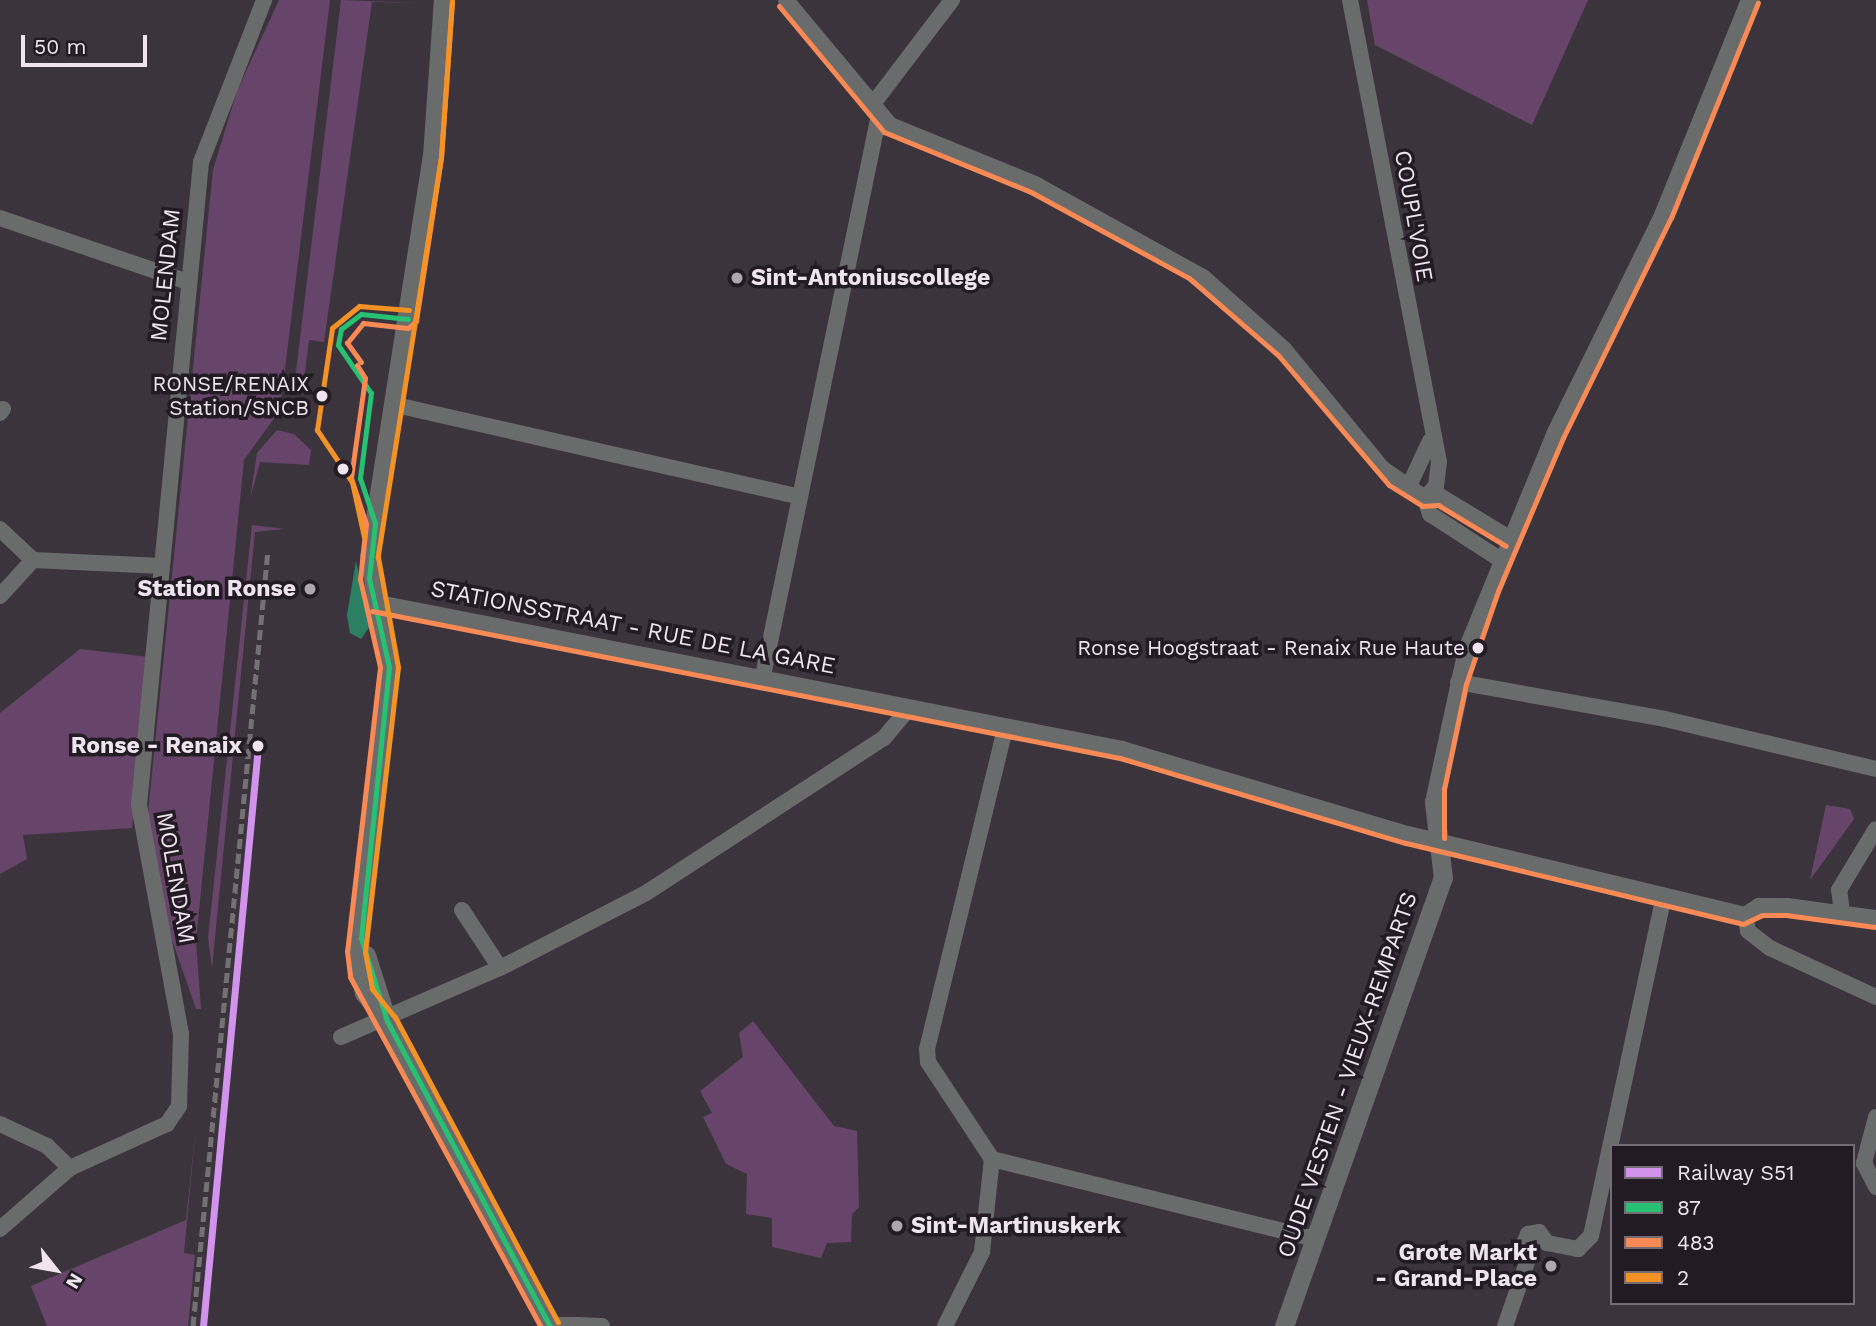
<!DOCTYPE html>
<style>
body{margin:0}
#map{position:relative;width:1876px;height:1326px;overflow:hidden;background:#3c343d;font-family:"Work Sans",sans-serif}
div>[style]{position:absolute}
.green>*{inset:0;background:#67456a}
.water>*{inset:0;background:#2b8064}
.minor>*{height:16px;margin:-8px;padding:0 8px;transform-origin:8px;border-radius:8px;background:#6a6c6c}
.tertiary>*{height:19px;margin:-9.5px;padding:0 9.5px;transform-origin:9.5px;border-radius:9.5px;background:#6a6c6c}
.rail>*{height:5px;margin-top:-2.5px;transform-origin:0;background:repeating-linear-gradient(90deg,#737174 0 10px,transparent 0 15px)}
.bus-1>*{height:5px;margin:-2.5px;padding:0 2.5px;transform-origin:2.5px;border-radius:2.5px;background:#26c172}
.bus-2>*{height:5px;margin:-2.5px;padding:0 2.5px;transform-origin:2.5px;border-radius:2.5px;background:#f98a56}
.bus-3>*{height:5px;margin:-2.5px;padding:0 2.5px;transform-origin:2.5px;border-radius:2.5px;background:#f49226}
.rail-1>*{height:7px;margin:-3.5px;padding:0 3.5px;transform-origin:3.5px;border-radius:3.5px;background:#d193ec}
.dots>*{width:19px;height:19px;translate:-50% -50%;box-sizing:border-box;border:4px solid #221b23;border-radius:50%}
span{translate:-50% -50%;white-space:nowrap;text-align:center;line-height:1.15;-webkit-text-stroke:7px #221b23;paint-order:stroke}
.bus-label{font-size:21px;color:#efe4ef}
.right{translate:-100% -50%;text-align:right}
.street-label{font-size:23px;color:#efe4ef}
.poi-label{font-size:23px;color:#efe4ef;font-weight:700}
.left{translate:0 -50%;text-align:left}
.stop-label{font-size:23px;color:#efe4ef;font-weight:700}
.legend{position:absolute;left:1610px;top:1144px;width:245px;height:161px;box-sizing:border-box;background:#221b23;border:2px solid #746b75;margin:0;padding:9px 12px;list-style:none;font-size:21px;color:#efe4ef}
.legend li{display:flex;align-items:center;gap:14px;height:35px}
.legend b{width:35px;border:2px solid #746b75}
.north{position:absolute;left:21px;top:1235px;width:70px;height:70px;-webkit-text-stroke:5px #221b23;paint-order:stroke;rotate:121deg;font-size:19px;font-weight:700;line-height:28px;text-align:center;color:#efe4ef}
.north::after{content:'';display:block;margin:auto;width:24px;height:32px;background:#efe4ef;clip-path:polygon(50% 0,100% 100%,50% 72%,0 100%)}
.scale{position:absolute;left:21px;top:35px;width:126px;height:32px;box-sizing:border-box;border:4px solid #efe4ef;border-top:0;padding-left:9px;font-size:21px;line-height:24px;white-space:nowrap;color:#efe4ef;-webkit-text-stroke:5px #221b23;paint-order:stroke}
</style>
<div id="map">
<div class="green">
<div style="clip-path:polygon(279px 0,330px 0,280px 410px,244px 460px,196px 941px,201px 1009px,196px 1009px,170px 934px,147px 823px,213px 170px,237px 91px)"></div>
<div style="clip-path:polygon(341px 0,417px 3px,372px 2px,324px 342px,309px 340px,303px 388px,294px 388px)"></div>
<div style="clip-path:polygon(1367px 0,1588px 0,1532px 125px,1375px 45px)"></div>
<div style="clip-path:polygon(277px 430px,294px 434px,311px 450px,309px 465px,260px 462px,250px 499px,257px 453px)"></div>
<div style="clip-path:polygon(252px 525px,285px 529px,255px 532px,212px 968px,208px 938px)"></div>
<div style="clip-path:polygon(80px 649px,149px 657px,132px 828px,23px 835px,27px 859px,0 874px,0 713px)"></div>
<div style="clip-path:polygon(1826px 805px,1850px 809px,1854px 819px,1810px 880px)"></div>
<div style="clip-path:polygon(753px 1021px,834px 1126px,857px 1131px,859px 1207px,852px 1214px,851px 1242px,827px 1243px,821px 1258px,772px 1247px,772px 1218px,746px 1214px,747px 1174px,726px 1164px,703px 1117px,712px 1113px,700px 1091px,743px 1057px,739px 1033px)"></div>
<div style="clip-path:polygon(196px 1126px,184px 1253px,195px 1255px,188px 1326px,47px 1326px,31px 1286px,186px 1220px)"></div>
</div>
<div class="water">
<div style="clip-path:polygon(356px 561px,370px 626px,361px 639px,350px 633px,347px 615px)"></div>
</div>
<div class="minor">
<div style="left:786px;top:0;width:163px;rotate:50.2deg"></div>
<div style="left:890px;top:125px;width:157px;rotate:22.1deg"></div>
<div style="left:1035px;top:184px;width:192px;rotate:29deg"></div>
<div style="left:1203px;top:277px;width:108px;rotate:41.6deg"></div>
<div style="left:1284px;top:349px;width:154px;rotate:50.5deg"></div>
<div style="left:1382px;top:468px;width:52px;rotate:34.9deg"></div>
<div style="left:1425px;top:498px;width:17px;rotate:73deg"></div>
<div style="left:1430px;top:514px;width:85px;rotate:32.9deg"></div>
<div style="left:1350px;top:0;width:470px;rotate:79.1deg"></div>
<div style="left:1439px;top:462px;width:24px;rotate:97deg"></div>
<div style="left:1436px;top:486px;width:16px;rotate:133deg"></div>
<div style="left:873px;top:104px;width:131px;rotate:-52.8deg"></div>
<div style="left:0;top:218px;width:199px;rotate:18.8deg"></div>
<div style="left:396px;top:405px;width:414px;rotate:12.8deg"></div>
<div style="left:0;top:413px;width:5px;rotate:-53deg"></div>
<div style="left:1408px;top:488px;width:52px;rotate:-64.9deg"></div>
<div style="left:1425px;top:498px;width:15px;rotate:-8deg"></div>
<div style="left:1440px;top:496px;width:83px;rotate:31.2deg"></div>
<div style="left:0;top:529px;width:45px;rotate:43.2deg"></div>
<div style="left:0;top:596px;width:49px;rotate:-47.5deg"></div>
<div style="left:33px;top:560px;width:129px;rotate:2.7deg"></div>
<div style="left:374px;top:602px;width:762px;rotate:11.12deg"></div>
<div style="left:1122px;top:749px;width:298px;rotate:16.6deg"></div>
<div style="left:1408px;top:834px;width:347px;rotate:13.5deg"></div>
<div style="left:763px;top:676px;width:573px;rotate:-78.32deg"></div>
<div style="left:1458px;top:682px;width:210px;rotate:10.1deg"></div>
<div style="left:1665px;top:719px;width:217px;rotate:13.3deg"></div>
<div style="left:462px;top:910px;width:69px;rotate:56.8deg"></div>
<div style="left:1842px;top:913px;width:23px;rotate:-97deg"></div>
<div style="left:1839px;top:890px;width:71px;rotate:-58.8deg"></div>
<div style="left:1745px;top:915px;width:16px;rotate:79deg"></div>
<div style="left:1748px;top:931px;width:28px;rotate:38deg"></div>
<div style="left:1770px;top:948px;width:117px;rotate:24.8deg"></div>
<div style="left:1745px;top:915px;width:17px;rotate:-33deg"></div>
<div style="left:1759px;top:906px;width:28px"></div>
<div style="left:1787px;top:906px;width:90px;rotate:7.7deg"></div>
<div style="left:341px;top:1037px;width:173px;rotate:-23.5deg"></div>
<div style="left:500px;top:968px;width:164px;rotate:-27.2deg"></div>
<div style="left:646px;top:893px;width:284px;rotate:-33.1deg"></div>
<div style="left:884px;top:738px;width:39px;rotate:-50deg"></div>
<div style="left:1876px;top:1117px;width:48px;rotate:104.6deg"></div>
<div style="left:1864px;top:1163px;width:27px;rotate:63deg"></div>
<div style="left:0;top:1124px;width:52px;rotate:25.1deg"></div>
<div style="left:47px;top:1146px;width:32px;rotate:44deg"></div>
<div style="left:992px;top:1159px;width:333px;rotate:13.9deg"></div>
<div style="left:0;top:1229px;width:93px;rotate:-41.1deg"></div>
<div style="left:70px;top:1168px;width:107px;rotate:-24.4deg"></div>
<div style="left:167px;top:1124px;width:22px;rotate:-56deg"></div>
<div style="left:179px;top:1106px;width:72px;rotate:-88.4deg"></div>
<div style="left:181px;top:1034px;width:233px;rotate:-100.4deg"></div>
<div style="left:139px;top:805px;width:646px;rotate:-84.49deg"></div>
<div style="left:201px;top:162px;width:174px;rotate:-68.7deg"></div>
<div style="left:1547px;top:1243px;width:32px;rotate:11deg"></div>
<div style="left:1578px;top:1249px;width:18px;rotate:-45deg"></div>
<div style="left:1591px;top:1236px;width:348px;rotate:-77.9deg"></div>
<div style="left:1530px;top:1254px;width:11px;rotate:-131deg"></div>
<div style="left:1523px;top:1246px;width:13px;rotate:-67deg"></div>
<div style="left:1528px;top:1234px;width:11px;rotate:-10deg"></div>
<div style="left:1539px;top:1232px;width:14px;rotate:54deg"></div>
<div style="left:576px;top:1325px;width:26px;rotate:2deg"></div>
<div style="left:945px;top:1326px;width:83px;rotate:-63.4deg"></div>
<div style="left:982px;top:1252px;width:94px;rotate:-83.9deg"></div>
<div style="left:992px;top:1159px;width:116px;rotate:-123.4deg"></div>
<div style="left:928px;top:1062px;width:13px;rotate:-94deg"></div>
<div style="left:927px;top:1049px;width:330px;rotate:-76.3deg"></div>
<div style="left:1505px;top:1326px;width:76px;rotate:-70.9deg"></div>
</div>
<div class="tertiary">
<div style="left:366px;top:955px;width:69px;rotate:72.3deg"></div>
<div style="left:387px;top:1021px;width:346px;rotate:61.9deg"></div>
<div style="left:387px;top:1021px;width:36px;rotate:-129deg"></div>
<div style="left:364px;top:993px;width:42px;rotate:-101deg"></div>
<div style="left:356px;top:952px;width:287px;rotate:-83.4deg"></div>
<div style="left:389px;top:667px;width:112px;rotate:-100.3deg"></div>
<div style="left:369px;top:557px;width:406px;rotate:-81.1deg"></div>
<div style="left:432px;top:156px;width:156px;rotate:-86deg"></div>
<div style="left:555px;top:1326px;width:22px"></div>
<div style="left:1284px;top:1326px;width:475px;rotate:-70.5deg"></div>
<div style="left:1443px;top:878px;width:77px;rotate:-96.8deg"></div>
<div style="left:1434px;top:802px;width:157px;rotate:-77.8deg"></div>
<div style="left:1467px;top:649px;width:232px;rotate:-67.7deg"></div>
<div style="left:1555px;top:434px;width:244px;rotate:-63.7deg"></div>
<div style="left:1663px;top:215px;width:232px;rotate:-68deg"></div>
</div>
<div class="rail">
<div style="left:193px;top:1326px;width:780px;rotate:-84.48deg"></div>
</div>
<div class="bus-1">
<div style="left:408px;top:319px;width:47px;rotate:-173.9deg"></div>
<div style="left:361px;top:314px;width:25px;rotate:143deg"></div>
<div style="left:341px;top:329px;width:16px;rotate:101deg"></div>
<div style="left:338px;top:345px;width:58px;rotate:55.5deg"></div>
<div style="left:371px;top:393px;width:86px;rotate:97.4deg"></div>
<div style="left:360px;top:478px;width:47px;rotate:71.6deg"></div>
<div style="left:375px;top:523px;width:55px;rotate:96.2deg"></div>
<div style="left:369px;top:578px;width:91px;rotate:77.3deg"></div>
<div style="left:389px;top:667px;width:272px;rotate:95.9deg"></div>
<div style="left:361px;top:938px;width:87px;rotate:72.6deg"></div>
<div style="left:387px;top:1021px;width:346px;rotate:61.9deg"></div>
</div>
<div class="bus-2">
<div style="left:779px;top:6px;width:164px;rotate:50.2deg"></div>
<div style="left:884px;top:132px;width:159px;rotate:22.2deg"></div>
<div style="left:1031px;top:192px;width:180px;rotate:28.6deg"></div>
<div style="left:1189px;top:278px;width:118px;rotate:40.9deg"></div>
<div style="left:1278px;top:355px;width:171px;rotate:49.5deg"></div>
<div style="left:1389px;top:485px;width:39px;rotate:32deg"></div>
<div style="left:1422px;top:506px;width:16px;rotate:-4deg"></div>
<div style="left:1438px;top:505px;width:79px;rotate:31.1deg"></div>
<div style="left:361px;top:362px;width:24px;rotate:-126deg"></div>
<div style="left:347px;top:343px;width:26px;rotate:-51deg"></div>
<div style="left:363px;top:323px;width:45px;rotate:6.3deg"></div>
<div style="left:408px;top:328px;width:11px;rotate:-41deg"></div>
<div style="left:416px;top:321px;width:166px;rotate:-81.3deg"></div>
<div style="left:441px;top:157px;width:156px;rotate:-86deg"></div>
<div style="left:357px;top:365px;width:15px;rotate:58deg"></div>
<div style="left:365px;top:378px;width:101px;rotate:98deg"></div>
<div style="left:351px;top:478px;width:48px;rotate:71.9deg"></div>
<div style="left:366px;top:524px;width:55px;rotate:96.2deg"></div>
<div style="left:360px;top:579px;width:90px;rotate:77.2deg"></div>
<div style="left:380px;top:667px;width:286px;rotate:96.6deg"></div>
<div style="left:347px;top:951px;width:26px;rotate:83deg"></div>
<div style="left:350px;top:977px;width:397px;rotate:61.4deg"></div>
<div style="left:372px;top:611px;width:762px;rotate:11.12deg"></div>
<div style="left:1120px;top:758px;width:298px;rotate:16.6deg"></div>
<div style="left:1406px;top:843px;width:347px;rotate:13.5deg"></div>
<div style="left:1743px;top:924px;width:21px;rotate:-25deg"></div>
<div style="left:1762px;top:915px;width:24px"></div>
<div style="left:1786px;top:915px;width:90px;rotate:7.7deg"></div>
<div style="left:1444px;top:838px;width:49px;rotate:-90deg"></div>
<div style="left:1444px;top:789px;width:107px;rotate:-78.2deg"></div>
<div style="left:1466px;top:684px;width:98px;rotate:-71deg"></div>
<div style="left:1498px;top:591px;width:166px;rotate:-67deg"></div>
<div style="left:1563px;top:438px;width:245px;rotate:-63.9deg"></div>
<div style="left:1671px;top:218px;width:232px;rotate:-68deg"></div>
</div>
<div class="bus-3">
<div style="left:452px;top:1px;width:156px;rotate:94deg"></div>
<div style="left:441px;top:157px;width:405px;rotate:99deg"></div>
<div style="left:378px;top:557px;width:112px;rotate:79.7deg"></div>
<div style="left:398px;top:667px;width:287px;rotate:96.6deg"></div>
<div style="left:365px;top:952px;width:38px;rotate:79deg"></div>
<div style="left:372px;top:989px;width:36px;rotate:51deg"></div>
<div style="left:395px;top:1017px;width:346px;rotate:61.9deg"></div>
<div style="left:364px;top:537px;width:56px;rotate:-102.3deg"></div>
<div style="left:352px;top:482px;width:63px;rotate:-123.9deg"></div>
<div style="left:317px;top:430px;width:103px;rotate:-81.6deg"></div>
<div style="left:332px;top:328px;width:35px;rotate:-39deg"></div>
<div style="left:359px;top:306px;width:50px;rotate:4.6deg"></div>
</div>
<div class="rail-1">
<div style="left:203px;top:1326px;width:583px;rotate:-84.58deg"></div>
</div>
<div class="dots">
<div style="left:737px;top:278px;background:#b0a6b1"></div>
<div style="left:322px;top:396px;background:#efe4ef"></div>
<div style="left:343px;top:469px;background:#efe4ef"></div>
<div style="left:310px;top:589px;background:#b0a6b1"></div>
<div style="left:1478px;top:648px;background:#efe4ef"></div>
<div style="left:258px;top:746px;background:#efe4ef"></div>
<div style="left:897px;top:1226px;background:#b0a6b1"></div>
<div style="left:1551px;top:1266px;background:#b0a6b1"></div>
</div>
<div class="bus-label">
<span class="right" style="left:309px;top:396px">RONSE/RENAIX<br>Station/SNCB</span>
<span class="right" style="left:1465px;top:648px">Ronse Hoogstraat - Renaix Rue Haute</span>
</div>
<div class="street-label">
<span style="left:1413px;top:216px;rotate:80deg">COUPL'VOIE</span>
<span style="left:166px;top:275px;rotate:-84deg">MOLENDAM</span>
<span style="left:633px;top:628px;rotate:11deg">STATIONSSTRAAT - RUE DE LA GARE</span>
<span style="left:175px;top:878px;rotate:80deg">MOLENDAM</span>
<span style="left:1348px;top:1075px;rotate:-71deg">OUDE VESTEN - VIEUX-REMPARTS</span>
</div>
<div class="poi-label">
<span class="left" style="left:751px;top:278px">Sint-Antoniuscollege</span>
<span class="right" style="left:296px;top:589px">Station Ronse</span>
<span class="left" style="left:911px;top:1226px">Sint-Martinuskerk</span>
<span class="right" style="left:1537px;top:1266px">Grote Markt<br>- Grand-Place</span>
</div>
<div class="stop-label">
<span class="right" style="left:242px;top:746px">Ronse - Renaix</span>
</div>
<ul class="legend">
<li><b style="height:9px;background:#d193ec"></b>Railway S51</li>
<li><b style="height:9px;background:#26c172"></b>87</li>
<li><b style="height:9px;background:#f98a56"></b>483</li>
<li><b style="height:9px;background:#f49226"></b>2</li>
</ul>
<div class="north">N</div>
<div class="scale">50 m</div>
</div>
